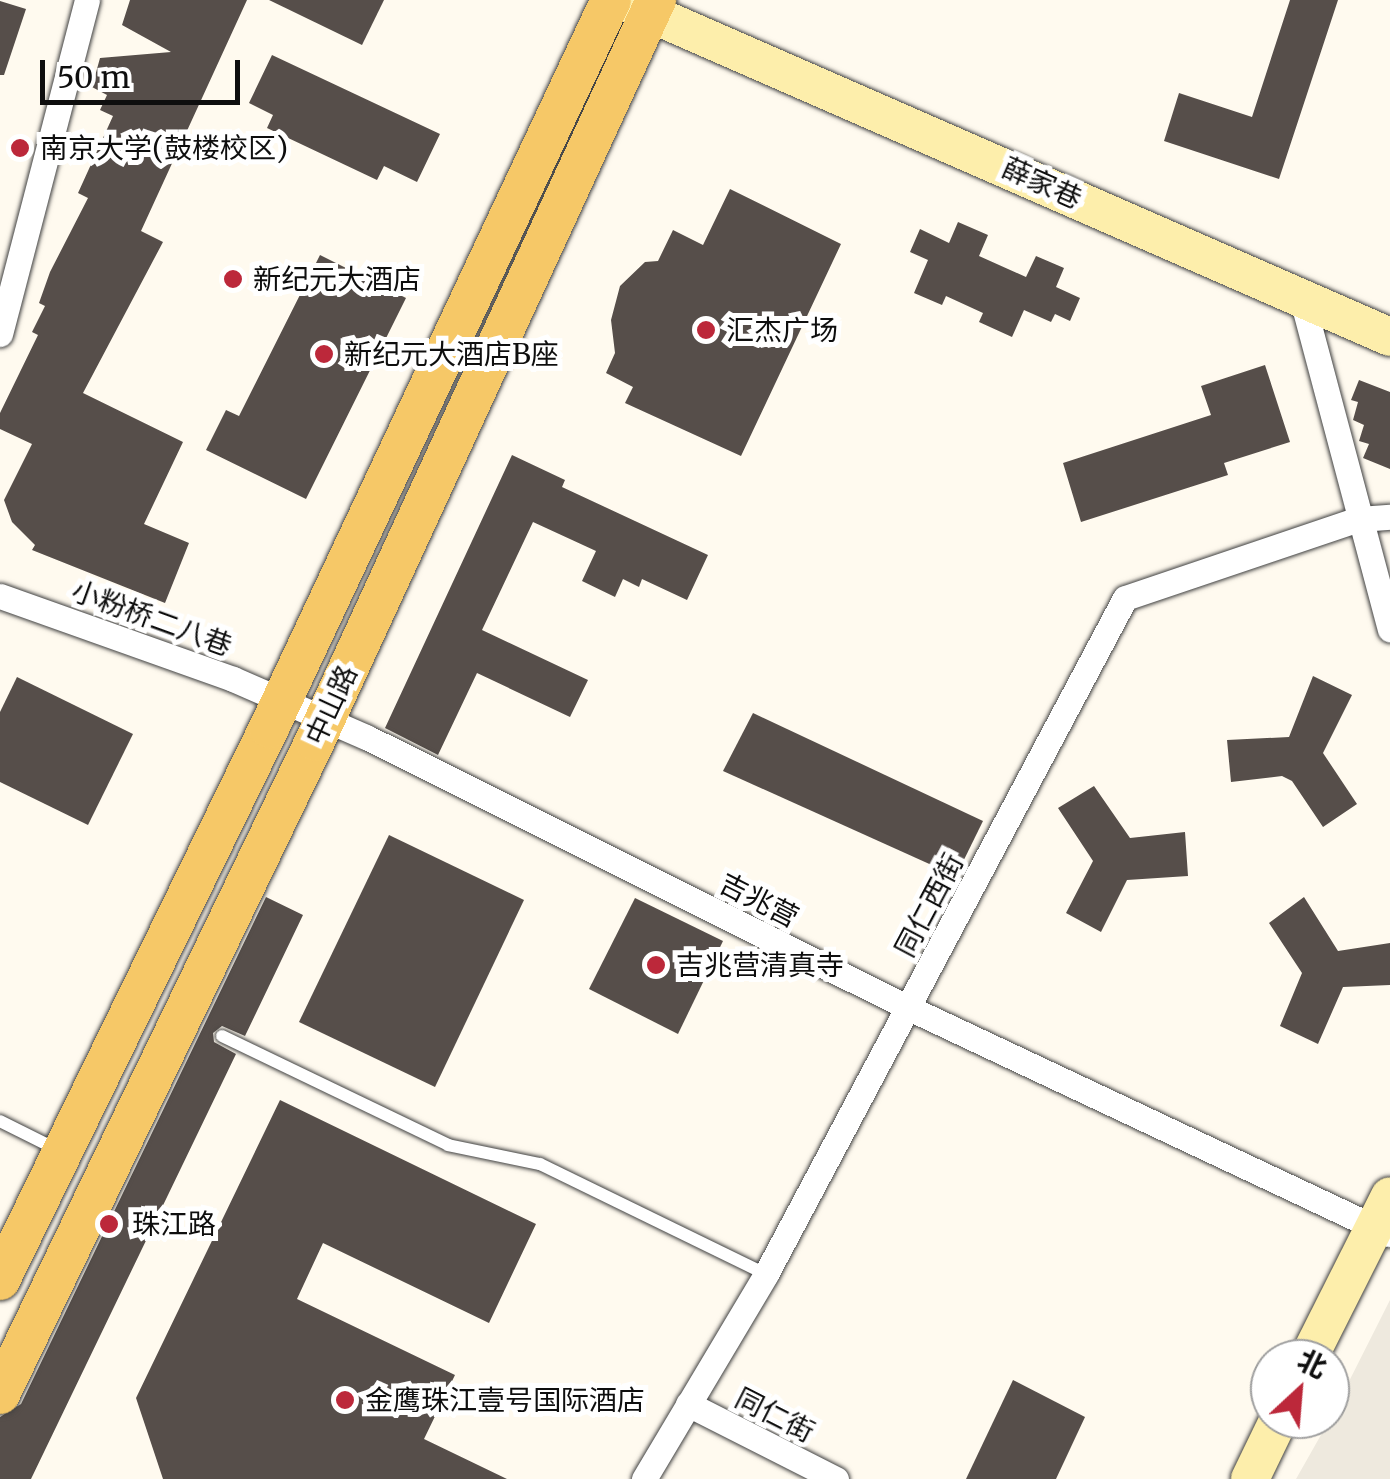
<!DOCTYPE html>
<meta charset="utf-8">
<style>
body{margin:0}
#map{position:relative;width:1390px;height:1479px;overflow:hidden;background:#fffaef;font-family:Merriweather,"Noto Sans SC",serif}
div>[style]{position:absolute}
.plaza>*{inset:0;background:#eee9de}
.building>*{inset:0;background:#564e4a}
.roads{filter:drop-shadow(0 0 2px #414141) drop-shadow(0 0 2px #414141)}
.lane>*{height:12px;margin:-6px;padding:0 6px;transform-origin:6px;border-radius:6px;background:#fff}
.street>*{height:25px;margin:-12.5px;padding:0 12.5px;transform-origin:12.5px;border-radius:12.5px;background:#fff}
.secondary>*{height:38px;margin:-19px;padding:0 19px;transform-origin:19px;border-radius:19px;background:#fdeeab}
.primary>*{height:40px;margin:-20px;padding:0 20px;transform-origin:20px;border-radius:20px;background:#f6c867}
.dots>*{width:28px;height:28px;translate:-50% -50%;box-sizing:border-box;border:5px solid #fff;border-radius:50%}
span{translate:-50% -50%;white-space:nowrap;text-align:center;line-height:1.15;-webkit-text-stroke:10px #fff;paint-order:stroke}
.poi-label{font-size:28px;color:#0e0e0e}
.left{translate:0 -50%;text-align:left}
.street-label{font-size:28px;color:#0e0e0e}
.north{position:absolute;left:1250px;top:1339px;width:100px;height:100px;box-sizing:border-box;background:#fff;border:2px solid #9f9f9f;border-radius:50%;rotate:26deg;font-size:28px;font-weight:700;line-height:40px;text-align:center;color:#0e0e0e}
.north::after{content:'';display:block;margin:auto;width:35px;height:45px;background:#bc283a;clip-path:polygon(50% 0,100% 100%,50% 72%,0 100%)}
.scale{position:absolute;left:40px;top:60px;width:200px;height:45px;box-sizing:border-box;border:5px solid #0e0e0e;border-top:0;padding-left:12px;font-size:30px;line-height:35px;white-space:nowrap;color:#0e0e0e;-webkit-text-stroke:8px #fff;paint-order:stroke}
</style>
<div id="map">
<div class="plaza">
<div style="clip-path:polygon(1390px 1300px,1390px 1479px,1296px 1479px,1330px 1419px)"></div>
</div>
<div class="building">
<div style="clip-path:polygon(130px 0,247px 0,141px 231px,163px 242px,83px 393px,183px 442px,144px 524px,189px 543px,165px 603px,32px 550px,35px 545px,12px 522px,4px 500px,32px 444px,0 429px,0 413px,38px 335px,32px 332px,45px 306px,39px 303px,50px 272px,88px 198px,78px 193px,113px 116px,100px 110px,107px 95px,92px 87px,100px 58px,171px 52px,122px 25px)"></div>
<div style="clip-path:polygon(269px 0,384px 0,362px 45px)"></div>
<div style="clip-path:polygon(1290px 0,1338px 0,1279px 179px,1164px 141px,1179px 93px,1252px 117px)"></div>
<div style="clip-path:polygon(0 1px,26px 9px,4px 75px,0 75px)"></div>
<div style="clip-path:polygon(272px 55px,440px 134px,417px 182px,384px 166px,377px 180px,267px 128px,273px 115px,249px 103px)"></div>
<div style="clip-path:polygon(730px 189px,841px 244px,741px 456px,625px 403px,633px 387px,606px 373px,615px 353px,611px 320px,620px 286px,645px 262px,658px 261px,673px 230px,703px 245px)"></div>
<div style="clip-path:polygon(958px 222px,988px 235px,979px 256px,1026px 277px,1036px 256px,1064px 268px,1056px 287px,1080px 298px,1070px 321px,1055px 314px,1051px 322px,1024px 310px,1012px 337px,979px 322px,983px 313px,946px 296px,942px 305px,914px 293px,928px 260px,910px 252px,920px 229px,949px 243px)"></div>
<div style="clip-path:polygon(320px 255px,406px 298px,306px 499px,206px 450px,226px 410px,239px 416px)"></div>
<div style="clip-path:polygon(1265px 365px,1290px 442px,1224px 463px,1228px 475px,1081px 522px,1063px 463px,1211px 415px,1201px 386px)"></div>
<div style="clip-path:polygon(1359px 380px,1390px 392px,1390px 469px,1363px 458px,1369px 444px,1359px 441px,1364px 425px,1353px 420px,1358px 402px,1351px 400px)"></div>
<div style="clip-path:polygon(512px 455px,565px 480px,562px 487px,708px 555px,687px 600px,642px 579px,639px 587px,623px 579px,615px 597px,582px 581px,596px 551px,533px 522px,482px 630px,588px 680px,570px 717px,477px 673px,438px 755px,385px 728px)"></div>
<div style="clip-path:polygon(1313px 676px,1352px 695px,1323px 753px,1357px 804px,1323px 827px,1292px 781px,1282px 776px,1231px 782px,1227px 740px,1289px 737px)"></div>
<div style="clip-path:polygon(17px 677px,133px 734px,88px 825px,0 782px,0 712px)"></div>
<div style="clip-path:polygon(753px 713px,983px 821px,956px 876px,723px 771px)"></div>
<div style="clip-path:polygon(1094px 786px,1130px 838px,1185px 832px,1188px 876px,1127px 880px,1101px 932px,1066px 913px,1093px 861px,1058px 808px)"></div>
<div style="clip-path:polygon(389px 835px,524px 900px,435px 1087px,299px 1022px)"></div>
<div style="clip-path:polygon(266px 897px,303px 915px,245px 1036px,222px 1026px,213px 1033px,214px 1042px,236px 1054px,31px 1479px,0 1479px,0 1417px,21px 1404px)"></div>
<div style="clip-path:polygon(1304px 897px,1338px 951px,1390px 943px,1390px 985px,1343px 987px,1318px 1044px,1280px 1026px,1302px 973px,1269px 923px)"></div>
<div style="clip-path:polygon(635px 898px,723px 941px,678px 1034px,589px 989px)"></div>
<div style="clip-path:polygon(280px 1100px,536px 1224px,489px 1323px,323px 1243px,297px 1299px,455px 1375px,424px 1439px,507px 1479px,163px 1479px,136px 1398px)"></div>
<div style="clip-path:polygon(1013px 1380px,1085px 1417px,1056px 1479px,966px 1479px)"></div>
</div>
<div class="roads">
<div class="lane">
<div style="left:222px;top:1036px;width:251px;rotate:25.7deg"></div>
<div style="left:448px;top:1145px;width:94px;rotate:11.7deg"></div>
<div style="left:540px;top:1164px;width:251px;rotate:26deg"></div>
<div style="left:0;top:1121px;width:63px;rotate:26.6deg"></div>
</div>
<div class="street">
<div style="left:1302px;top:299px;width:342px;rotate:75.1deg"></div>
<div style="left:0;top:334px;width:345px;rotate:-75.4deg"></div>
<div style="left:0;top:596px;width:247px;rotate:19.6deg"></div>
<div style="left:233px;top:679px;width:145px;rotate:23.6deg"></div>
<div style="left:366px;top:737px;width:607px;rotate:26.52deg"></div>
<div style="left:909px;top:1008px;width:531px;rotate:25.21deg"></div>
<div style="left:688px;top:1404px;width:166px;rotate:26.9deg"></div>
<div style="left:644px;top:1479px;width:239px;rotate:-59.2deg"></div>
<div style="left:766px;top:1274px;width:765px;rotate:-62.03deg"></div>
<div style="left:1125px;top:598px;width:247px;rotate:-18.7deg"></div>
<div style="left:1359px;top:519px;width:31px;rotate:-4deg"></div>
</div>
<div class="secondary">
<div style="left:622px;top:1px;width:838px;rotate:23.63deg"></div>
<div style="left:1308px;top:1359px;width:182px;rotate:-63.3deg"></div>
<div style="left:1250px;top:1479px;width:67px;rotate:-64.2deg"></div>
</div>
<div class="primary">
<div style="left:0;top:1280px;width:614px;rotate:-64.02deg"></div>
<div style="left:269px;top:728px;width:804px;rotate:-64.84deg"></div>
<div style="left:0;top:1394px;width:725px;rotate:-64.25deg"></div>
<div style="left:315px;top:741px;width:816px;rotate:-65.29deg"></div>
</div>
</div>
<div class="dots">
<div style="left:20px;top:148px;background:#bc283a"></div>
<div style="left:233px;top:279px;background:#bc283a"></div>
<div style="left:706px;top:330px;background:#bc283a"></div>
<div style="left:324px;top:354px;background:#bc283a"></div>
<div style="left:656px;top:965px;background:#bc283a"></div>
<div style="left:109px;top:1224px;background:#bc283a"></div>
<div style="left:345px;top:1400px;background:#bc283a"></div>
</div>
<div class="poi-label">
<span class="left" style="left:40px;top:148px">南京大学(鼓楼校区)</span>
<span class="left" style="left:253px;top:279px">新纪元大酒店</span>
<span class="left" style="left:726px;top:330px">汇杰广场</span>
<span class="left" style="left:344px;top:354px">新纪元大酒店B座</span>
<span class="left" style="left:676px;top:965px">吉兆营清真寺</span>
<span class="left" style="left:132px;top:1224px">珠江路</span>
<span class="left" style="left:365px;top:1400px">金鹰珠江壹号国际酒店</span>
</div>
<div class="street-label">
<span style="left:1042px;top:183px;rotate:24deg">薛家巷</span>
<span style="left:152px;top:618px;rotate:20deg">小粉桥二八巷</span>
<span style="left:331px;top:705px;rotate:-65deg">中山路</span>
<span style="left:759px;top:900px;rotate:27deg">吉兆营</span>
<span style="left:929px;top:905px;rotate:-62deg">同仁西街</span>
<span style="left:775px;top:1415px;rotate:27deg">同仁街</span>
</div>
<div class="north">北</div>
<div class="scale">50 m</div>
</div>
